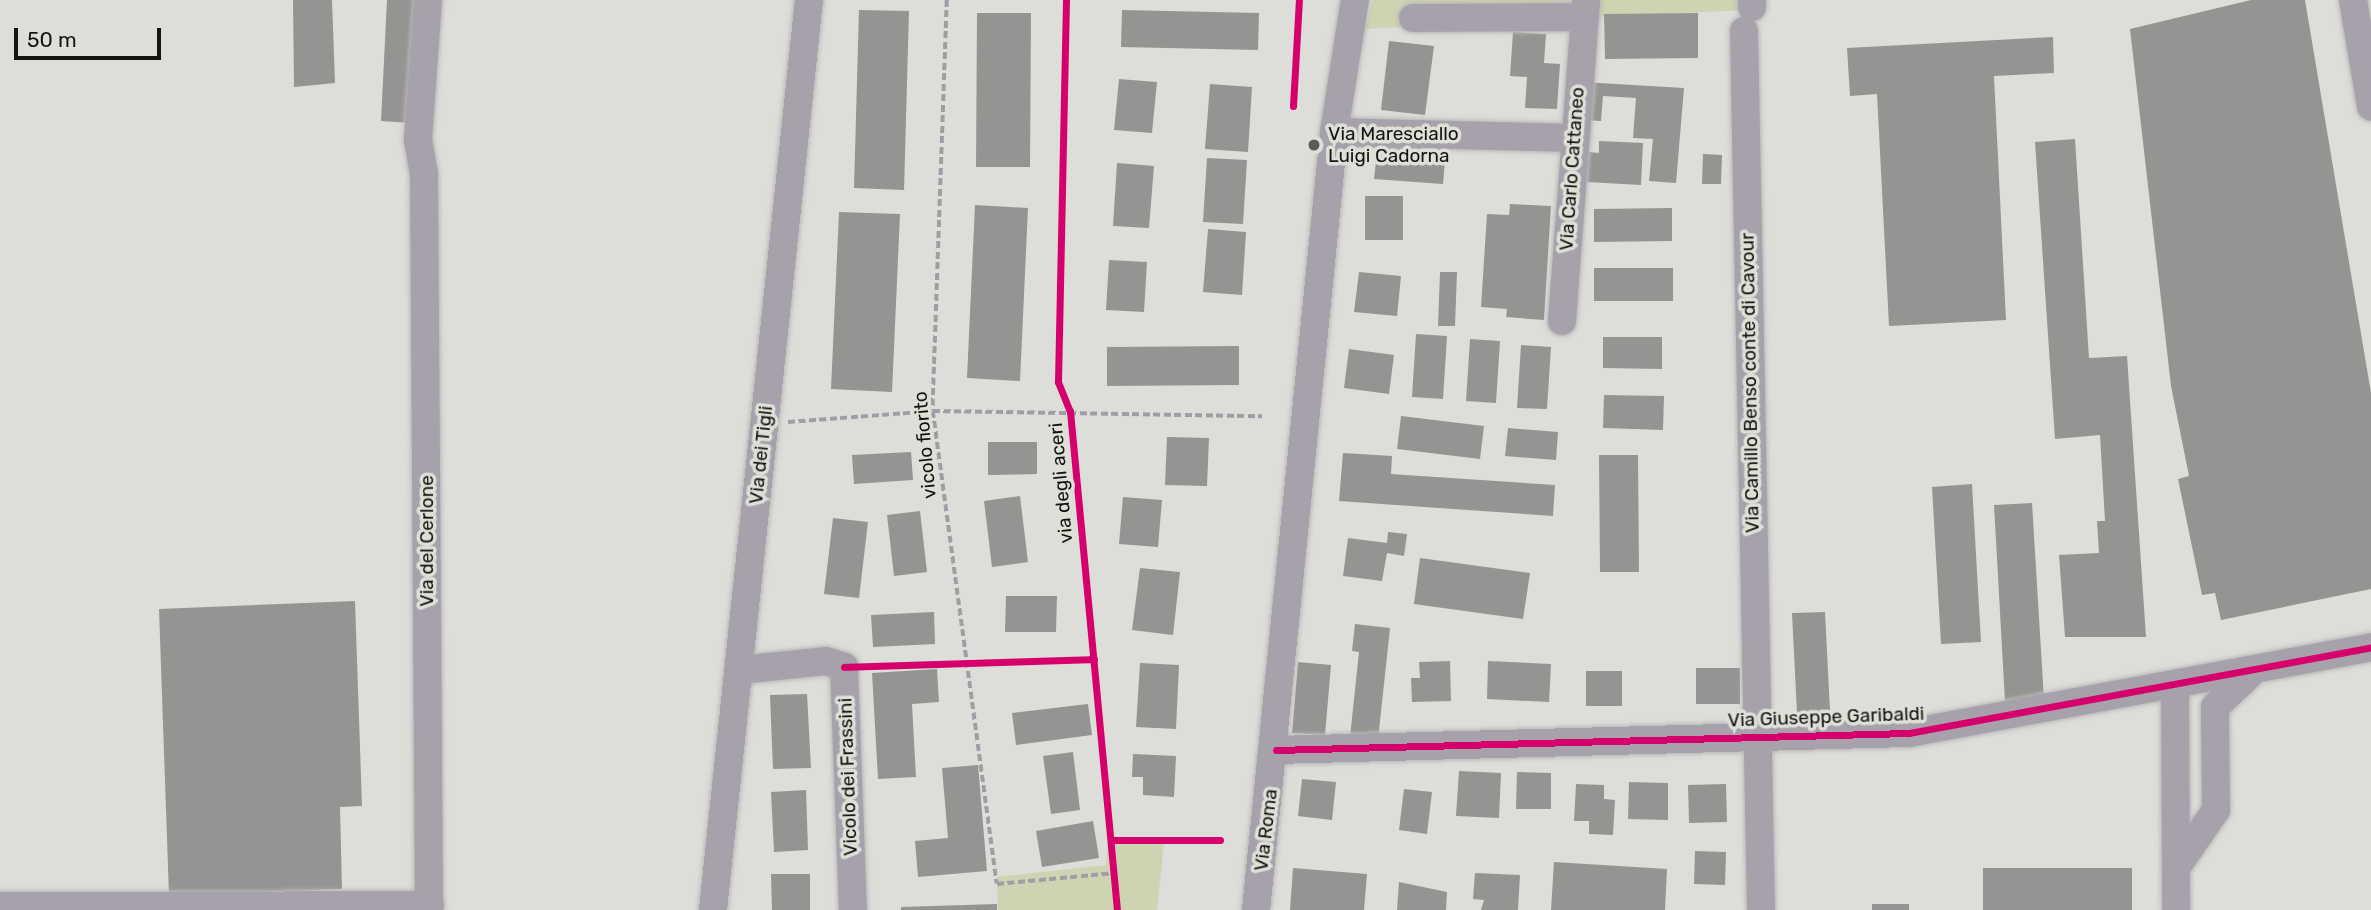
<!DOCTYPE html>
<style>
body{margin:0}
#map{position:relative;width:2371px;height:910px;overflow:hidden;background:#dddeda;font-family:Rubik,sans-serif}
div>[style]{position:absolute}
.green>*{inset:0;background:#ced4b1}
.building>*{inset:0;background:#949592}
.path>*{height:3.5px;margin-top:-1.75px;transform-origin:0;background:repeating-linear-gradient(90deg,#a29da5 0 7px,transparent 0 10.5px)}
.roads{filter:drop-shadow(0 0 2px #b9b9b7) drop-shadow(0 0 2px #b9b9b7)}
.minor>*{height:28px;margin:-14px;padding:0 14px;transform-origin:14px;border-radius:14px;background:#a7a1ac}
.cycleway>*{height:7px;margin:-3.5px;padding:0 3.5px;transform-origin:3.5px;border-radius:3.5px;background:#d6006c}
.dots>*{width:19px;height:19px;translate:-50% -50%;box-sizing:border-box;border:4px solid #dee0d8;border-radius:50%}
span{translate:-50% -50%;white-space:nowrap;text-align:center;line-height:1.15;-webkit-text-stroke:7px #dee0d8;paint-order:stroke}
.poi-label{font-size:19px;color:#141512}
.left{translate:0 -50%;text-align:left}
.street-label{font-size:19px;color:#141512}
.scale{position:absolute;left:14px;top:28px;width:147px;height:32px;box-sizing:border-box;border:4px solid #141512;border-top:0;padding-left:9px;font-size:21px;line-height:24px;white-space:nowrap;color:#141512;-webkit-text-stroke:5px #dee0d8;paint-order:stroke}
</style>
<div id="map">
<div class="green">
<div style="clip-path:polygon(1373px 0,1745px 0,1745px 10px,1365px 29px)"></div>
<div style="clip-path:polygon(1108px 843px,1164px 843px,1157px 910px,998px 910px,997px 877px,1106px 865px)"></div>
</div>
<div class="building">
<div style="clip-path:polygon(293px 0,332px 0,335px 83px,294px 87px)"></div>
<div style="clip-path:polygon(387px 0,418px 0,412px 123px,381px 121px)"></div>
<div style="clip-path:polygon(2251px 0,2305px 0,2371px 393px,2371px 589px,2221px 620px,2215px 593px,2202px 595px,2178px 479px,2189px 476px,2171px 386px,2130px 29px)"></div>
<div style="clip-path:polygon(859px 10px,909px 11px,904px 190px,854px 188px)"></div>
<div style="clip-path:polygon(1122px 10px,1259px 13px,1258px 50px,1121px 47px)"></div>
<div style="clip-path:polygon(977px 13px,1031px 13px,1030px 167px,976px 167px)"></div>
<div style="clip-path:polygon(1698px 13px,1698px 58px,1605px 59px,1604px 14px)"></div>
<div style="clip-path:polygon(1513px 32px,1546px 34px,1544px 63px,1560px 64px,1557px 109px,1525px 108px,1527px 77px,1510px 76px)"></div>
<div style="clip-path:polygon(2053px 37px,2054px 73px,1994px 76px,2006px 320px,1889px 326px,1877px 94px,1850px 96px,1847px 48px)"></div>
<div style="clip-path:polygon(1389px 41px,1434px 46px,1425px 115px,1381px 110px)"></div>
<div style="clip-path:polygon(1119px 79px,1157px 82px,1152px 133px,1114px 130px)"></div>
<div style="clip-path:polygon(1582px 82px,1684px 88px,1676px 183px,1649px 181px,1653px 139px,1633px 138px,1636px 98px,1603px 96px,1601px 121px,1580px 120px)"></div>
<div style="clip-path:polygon(1210px 84px,1252px 87px,1248px 152px,1205px 149px)"></div>
<div style="clip-path:polygon(2075px 139px,2089px 358px,2127px 356px,2146px 637px,2065px 637px,2059px 555px,2099px 553px,2097px 521px,2105px 521px,2100px 435px,2055px 439px,2035px 142px)"></div>
<div style="clip-path:polygon(1599px 141px,1643px 143px,1641px 185px,1587px 182px,1589px 152px,1599px 153px)"></div>
<div style="clip-path:polygon(1378px 143px,1446px 149px,1443px 184px,1374px 179px)"></div>
<div style="clip-path:polygon(1703px 154px,1722px 155px,1721px 184px,1702px 184px)"></div>
<div style="clip-path:polygon(1207px 158px,1247px 160px,1243px 224px,1203px 222px)"></div>
<div style="clip-path:polygon(1117px 163px,1154px 166px,1149px 228px,1113px 226px)"></div>
<div style="clip-path:polygon(1365px 196px,1403px 196px,1403px 240px,1365px 240px)"></div>
<div style="clip-path:polygon(1510px 204px,1551px 206px,1544px 320px,1506px 317px,1507px 309px,1481px 307px,1487px 214px,1509px 215px)"></div>
<div style="clip-path:polygon(975px 205px,1028px 208px,1020px 381px,967px 378px)"></div>
<div style="clip-path:polygon(1672px 208px,1672px 241px,1594px 242px,1594px 209px)"></div>
<div style="clip-path:polygon(839px 212px,900px 214px,892px 392px,831px 389px)"></div>
<div style="clip-path:polygon(1208px 229px,1246px 232px,1242px 295px,1203px 292px)"></div>
<div style="clip-path:polygon(1109px 260px,1147px 262px,1144px 312px,1106px 310px)"></div>
<div style="clip-path:polygon(1594px 268px,1673px 268px,1673px 301px,1594px 301px)"></div>
<div style="clip-path:polygon(1359px 272px,1401px 276px,1397px 316px,1354px 312px)"></div>
<div style="clip-path:polygon(1440px 272px,1457px 272px,1455px 326px,1438px 326px)"></div>
<div style="clip-path:polygon(1416px 334px,1447px 336px,1443px 399px,1412px 397px)"></div>
<div style="clip-path:polygon(1603px 337px,1662px 337px,1662px 369px,1603px 368px)"></div>
<div style="clip-path:polygon(1470px 339px,1500px 341px,1496px 403px,1466px 401px)"></div>
<div style="clip-path:polygon(1521px 345px,1551px 347px,1547px 409px,1517px 408px)"></div>
<div style="clip-path:polygon(1239px 346px,1239px 385px,1107px 386px,1107px 347px)"></div>
<div style="clip-path:polygon(1349px 349px,1394px 355px,1389px 394px,1344px 388px)"></div>
<div style="clip-path:polygon(1604px 395px,1664px 396px,1663px 430px,1603px 428px)"></div>
<div style="clip-path:polygon(1401px 416px,1484px 426px,1480px 459px,1397px 449px)"></div>
<div style="clip-path:polygon(1508px 428px,1558px 432px,1556px 460px,1505px 456px)"></div>
<div style="clip-path:polygon(1167px 437px,1209px 438px,1207px 486px,1165px 485px)"></div>
<div style="clip-path:polygon(988px 442px,1037px 442px,1037px 474px,988px 475px)"></div>
<div style="clip-path:polygon(911px 452px,913px 480px,854px 484px,852px 455px)"></div>
<div style="clip-path:polygon(1343px 453px,1392px 456px,1391px 474px,1555px 485px,1553px 516px,1339px 501px)"></div>
<div style="clip-path:polygon(1599px 455px,1638px 455px,1639px 572px,1600px 572px)"></div>
<div style="clip-path:polygon(1972px 484px,1981px 642px,1941px 644px,1932px 487px)"></div>
<div style="clip-path:polygon(1020px 496px,1028px 562px,992px 567px,984px 501px)"></div>
<div style="clip-path:polygon(1123px 497px,1162px 500px,1158px 547px,1119px 544px)"></div>
<div style="clip-path:polygon(2032px 503px,2044px 699px,2005px 701px,1994px 505px)"></div>
<div style="clip-path:polygon(920px 511px,927px 572px,894px 576px,887px 515px)"></div>
<div style="clip-path:polygon(833px 518px,868px 522px,859px 598px,824px 594px)"></div>
<div style="clip-path:polygon(1388px 532px,1407px 534px,1404px 556px,1387px 553px,1382px 581px,1343px 576px,1348px 538px,1387px 543px)"></div>
<div style="clip-path:polygon(1420px 558px,1530px 573px,1523px 619px,1414px 604px)"></div>
<div style="clip-path:polygon(1140px 568px,1180px 572px,1173px 635px,1132px 630px)"></div>
<div style="clip-path:polygon(1006px 596px,1057px 596px,1056px 632px,1005px 632px)"></div>
<div style="clip-path:polygon(355px 601px,362px 806px,340px 807px,342px 889px,169px 896px,159px 609px)"></div>
<div style="clip-path:polygon(934px 612px,935px 644px,873px 647px,871px 615px)"></div>
<div style="clip-path:polygon(1825px 612px,1830px 711px,1797px 713px,1792px 613px)"></div>
<div style="clip-path:polygon(1355px 624px,1390px 628px,1378px 740px,1350px 737px,1359px 652px,1352px 651px)"></div>
<div style="clip-path:polygon(1450px 661px,1451px 701px,1412px 702px,1411px 678px,1420px 678px,1419px 662px)"></div>
<div style="clip-path:polygon(1488px 661px,1551px 664px,1549px 702px,1487px 699px)"></div>
<div style="clip-path:polygon(1298px 662px,1331px 665px,1325px 735px,1292px 733px)"></div>
<div style="clip-path:polygon(1140px 663px,1179px 665px,1176px 729px,1136px 727px)"></div>
<div style="clip-path:polygon(1696px 668px,1740px 668px,1740px 704px,1696px 704px)"></div>
<div style="clip-path:polygon(937px 669px,939px 702px,912px 704px,916px 777px,878px 779px,872px 673px)"></div>
<div style="clip-path:polygon(1586px 671px,1622px 671px,1622px 706px,1586px 706px)"></div>
<div style="clip-path:polygon(807px 694px,811px 768px,773px 769px,770px 695px)"></div>
<div style="clip-path:polygon(1088px 704px,1092px 735px,1016px 745px,1012px 713px)"></div>
<div style="clip-path:polygon(1073px 752px,1080px 810px,1051px 814px,1043px 756px)"></div>
<div style="clip-path:polygon(1133px 754px,1176px 756px,1174px 797px,1143px 795px,1143px 777px,1132px 777px)"></div>
<div style="clip-path:polygon(978px 765px,987px 871px,918px 877px,915px 841px,948px 838px,942px 768px)"></div>
<div style="clip-path:polygon(1459px 771px,1501px 773px,1499px 818px,1456px 816px)"></div>
<div style="clip-path:polygon(1517px 772px,1551px 773px,1551px 809px,1516px 809px)"></div>
<div style="clip-path:polygon(1302px 779px,1336px 782px,1332px 820px,1298px 816px)"></div>
<div style="clip-path:polygon(1629px 782px,1668px 783px,1668px 820px,1628px 819px)"></div>
<div style="clip-path:polygon(1576px 784px,1604px 785px,1604px 799px,1615px 800px,1613px 835px,1589px 834px,1589px 821px,1574px 821px)"></div>
<div style="clip-path:polygon(1726px 784px,1727px 822px,1689px 823px,1688px 785px)"></div>
<div style="clip-path:polygon(1404px 789px,1432px 792px,1427px 834px,1399px 830px)"></div>
<div style="clip-path:polygon(806px 790px,808px 850px,774px 852px,771px 792px)"></div>
<div style="clip-path:polygon(1093px 821px,1099px 858px,1042px 867px,1036px 831px)"></div>
<div style="clip-path:polygon(1695px 851px,1726px 852px,1725px 885px,1694px 884px)"></div>
<div style="clip-path:polygon(1554px 862px,1667px 869px,1665px 910px,1551px 910px)"></div>
<div style="clip-path:polygon(1293px 868px,1367px 874px,1364px 910px,1290px 910px)"></div>
<div style="clip-path:polygon(1983px 868px,2132px 868px,2132px 910px,1983px 910px)"></div>
<div style="clip-path:polygon(1475px 873px,1520px 875px,1518px 910px,1481px 910px,1484px 900px,1473px 899px)"></div>
<div style="clip-path:polygon(771px 874px,810px 874px,810px 910px,772px 910px)"></div>
<div style="clip-path:polygon(1399px 882px,1447px 892px,1446px 910px,1397px 910px)"></div>
<div style="clip-path:polygon(997px 904px,997px 910px,901px 910px,901px 907px)"></div>
<div style="clip-path:polygon(1872px 904px,1909px 904px,1909px 910px,1872px 910px)"></div>
</div>
<div class="path">
<div style="left:947px;top:0;width:411px;rotate:92deg"></div>
<div style="left:933px;top:411px;width:477px;rotate:82.3deg"></div>
<div style="left:997px;top:884px;width:118px;rotate:-5.4deg"></div>
<div style="left:788px;top:422px;width:145px;rotate:-4.3deg"></div>
<div style="left:933px;top:411px;width:329px;rotate:0.9deg"></div>
</div>
<div class="roads">
<div class="minor">
<div style="left:428px;top:0;width:140px;rotate:94.1deg"></div>
<div style="left:418px;top:140px;width:34px;rotate:80deg"></div>
<div style="left:424px;top:173px;width:737px;rotate:89.61deg"></div>
<div style="left:2353px;top:0;width:108px;rotate:80.4deg"></div>
<div style="left:1752px;top:7px;width:7px;rotate:-90deg"></div>
<div style="left:1413px;top:18px;width:172px;rotate:-0.3deg"></div>
<div style="left:1744px;top:31px;width:879px;rotate:88.89deg"></div>
<div style="left:1334px;top:132px;width:238px;rotate:1.4deg"></div>
<div style="left:1562px;top:321px;width:322px;rotate:-85.7deg"></div>
<div style="left:739px;top:670px;width:87px;rotate:-5.9deg"></div>
<div style="left:826px;top:661px;width:19px;rotate:18deg"></div>
<div style="left:844px;top:667px;width:243px;rotate:87.9deg"></div>
<div style="left:2175px;top:686px;width:224px;rotate:89.7deg"></div>
<div style="left:1276px;top:750px;width:633px;rotate:-1.54deg"></div>
<div style="left:1909px;top:733px;width:470px;rotate:-10.5deg"></div>
<div style="left:2176px;top:868px;width:70px;rotate:-55.4deg"></div>
<div style="left:2216px;top:810px;width:103px;rotate:-90.6deg"></div>
<div style="left:2215px;top:707px;width:47px;rotate:-43.3deg"></div>
<div style="left:0;top:906px;width:430px;rotate:-0.1deg"></div>
<div style="left:713px;top:910px;width:915px;rotate:-83.98deg"></div>
<div style="left:1256px;top:910px;width:782px;rotate:-84.27deg"></div>
<div style="left:1334px;top:132px;width:134px;rotate:-81deg"></div>
</div>
</div>
<div class="cycleway">
<div style="left:1066px;top:0;width:382px;rotate:91.2deg"></div>
<div style="left:1058px;top:382px;width:31px;rotate:68deg"></div>
<div style="left:1070px;top:411px;width:501px;rotate:84.62deg"></div>
<div style="left:1293px;top:106px;width:106px;rotate:-86.8deg"></div>
<div style="left:844px;top:667px;width:250px;rotate:-1.8deg"></div>
<div style="left:1276px;top:750px;width:633px;rotate:-1.54deg"></div>
<div style="left:1909px;top:733px;width:470px;rotate:-10.5deg"></div>
<div style="left:1111px;top:840px;width:109px"></div>
</div>
<div class="dots">
<div style="left:1314px;top:145px;background:#5a5b58"></div>
</div>
<div class="poi-label">
<span class="left" style="left:1328px;top:145px">Via Maresciallo<br>Luigi Cadorna</span>
</div>
<div class="street-label">
<span style="left:1572px;top:169px;rotate:-86deg">Via Carlo Cattaneo</span>
<span style="left:1750px;top:383px;rotate:-91deg">Via Camillo Benso conte di Cavour</span>
<span style="left:925px;top:445px;rotate:-95deg">vicolo fiorito</span>
<span style="left:761px;top:455px;rotate:-84deg">Via dei Tigli</span>
<span style="left:1061px;top:483px;rotate:-95deg">via degli aceri</span>
<span style="left:427px;top:541px;rotate:-90deg">Via del Cerlone</span>
<span style="left:1826px;top:717px;rotate:-2deg">Via Giuseppe Garibaldi</span>
<span style="left:848px;top:777px;rotate:-92deg">Vicolo dei Frassini</span>
<span style="left:1266px;top:830px;rotate:-83deg">Via Roma</span>
</div>
<div class="scale">50 m</div>
</div>
